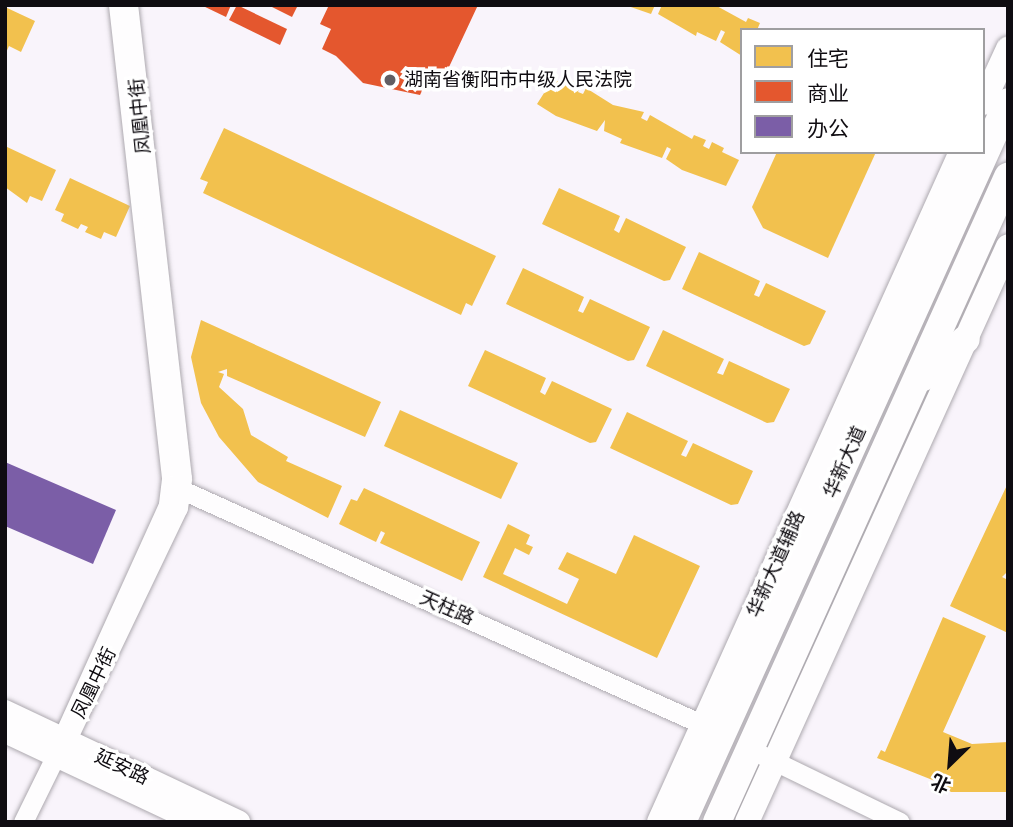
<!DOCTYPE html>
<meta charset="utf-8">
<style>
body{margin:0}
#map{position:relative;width:1013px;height:827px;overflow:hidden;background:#f9f4fb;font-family:Montserrat,"Noto Sans SC",sans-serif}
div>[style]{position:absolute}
.homes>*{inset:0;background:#f2c14e}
.shops>*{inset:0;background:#e4572e}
.offices>*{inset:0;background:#7b5ea7}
.roads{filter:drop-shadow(0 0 2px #ada9af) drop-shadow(0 0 2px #ada9af)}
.minor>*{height:19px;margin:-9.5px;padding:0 9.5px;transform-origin:9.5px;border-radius:9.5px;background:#fefdfe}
.major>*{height:24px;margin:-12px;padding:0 12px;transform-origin:12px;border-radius:12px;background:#fefdfe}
.highway>*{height:28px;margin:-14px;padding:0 14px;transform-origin:14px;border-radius:14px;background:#fefdfe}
.dots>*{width:19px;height:19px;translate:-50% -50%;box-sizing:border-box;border:4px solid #fff;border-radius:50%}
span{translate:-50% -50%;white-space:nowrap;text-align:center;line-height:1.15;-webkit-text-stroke:7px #fff;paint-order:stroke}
.poi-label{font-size:19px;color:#0f0c11}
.left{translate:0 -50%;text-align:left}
.street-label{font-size:19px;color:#0f0c11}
.frame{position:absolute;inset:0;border:7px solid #0f0c11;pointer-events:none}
.legend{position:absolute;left:740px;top:28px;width:245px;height:126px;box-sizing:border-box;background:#fff;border:2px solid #9f9ea0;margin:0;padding:9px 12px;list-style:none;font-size:21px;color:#0f0c11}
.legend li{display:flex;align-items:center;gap:14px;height:35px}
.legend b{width:35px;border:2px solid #9f9ea0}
.north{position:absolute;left:915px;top:729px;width:70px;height:70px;-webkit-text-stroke:5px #fff;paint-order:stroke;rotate:205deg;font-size:19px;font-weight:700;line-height:28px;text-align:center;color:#0f0c11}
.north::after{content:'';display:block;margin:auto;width:24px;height:32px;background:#0f0c11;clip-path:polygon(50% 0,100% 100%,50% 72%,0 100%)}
</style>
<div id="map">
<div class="homes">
<div style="clip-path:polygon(625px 5px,655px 5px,651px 14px)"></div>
<div style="clip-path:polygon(662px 5px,715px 5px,746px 22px,748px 18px,760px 23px,757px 30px,742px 30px,742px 56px,720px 42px,725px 32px,721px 30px,716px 41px,697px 32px,696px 36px,658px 14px)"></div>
<div style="clip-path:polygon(5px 7px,35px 21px,21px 52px,9px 46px,5px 55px)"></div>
<div style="clip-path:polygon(553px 79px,566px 85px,568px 79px,581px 85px,578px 92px,583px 94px,586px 88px,613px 105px,644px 112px,641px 118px,647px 121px,650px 115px,692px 139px,694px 135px,706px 140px,703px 146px,709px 149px,712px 142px,724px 148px,722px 152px,739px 160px,726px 186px,682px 170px,666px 159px,671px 149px,667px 147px,662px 158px,620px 143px,622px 139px,604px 131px,605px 120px,597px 131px,556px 116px,537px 104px)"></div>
<div style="clip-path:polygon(224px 128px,496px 256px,472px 306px,466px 303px,461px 315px,203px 193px,208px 182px,200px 179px)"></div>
<div style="clip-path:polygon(5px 146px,56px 170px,42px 201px,30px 196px,27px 203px,5px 187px)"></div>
<div style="clip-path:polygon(777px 152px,876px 152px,828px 258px,763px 228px,752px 207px)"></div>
<div style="clip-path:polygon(70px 178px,130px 206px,116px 237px,104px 232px,101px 239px,85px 232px,88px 227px,81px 224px,78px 229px,61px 221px,64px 214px,55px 210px)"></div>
<div style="clip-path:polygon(559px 188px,620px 216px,614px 230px,619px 233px,626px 218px,686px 247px,670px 280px,664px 281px,542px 224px)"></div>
<div style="clip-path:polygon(699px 252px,760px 281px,754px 295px,759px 297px,766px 283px,826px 311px,810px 344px,804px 346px,682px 289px)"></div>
<div style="clip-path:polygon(523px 268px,584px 297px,578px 311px,583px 313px,590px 299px,650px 327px,634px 360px,628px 361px,506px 304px)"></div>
<div style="clip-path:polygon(201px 320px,381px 402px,365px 437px,227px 376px,227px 369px,218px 372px,224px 374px,219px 387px,243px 409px,251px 435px,288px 457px,286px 461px,342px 486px,328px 518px,258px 482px,219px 437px,201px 403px,191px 357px)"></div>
<div style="clip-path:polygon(663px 330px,724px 359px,717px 373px,723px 375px,729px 361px,790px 389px,774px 422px,767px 423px,646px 366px)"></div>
<div style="clip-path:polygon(485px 350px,546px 378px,540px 392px,545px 395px,552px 381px,612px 409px,596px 442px,590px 443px,468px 386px)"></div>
<div style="clip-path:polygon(400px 410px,518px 463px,501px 499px,384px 446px)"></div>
<div style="clip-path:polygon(627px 412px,688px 441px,681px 455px,686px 457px,693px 443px,753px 471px,738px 504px,731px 505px,610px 448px)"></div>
<div style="clip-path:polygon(1008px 483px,1008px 571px,1002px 577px,1008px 580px,1008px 633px,950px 606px)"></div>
<div style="clip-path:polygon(364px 488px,480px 542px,462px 581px,380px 543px,385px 533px,381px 531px,376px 542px,339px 524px,351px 499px,357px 501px)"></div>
<div style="clip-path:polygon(508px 524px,530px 535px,526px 544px,533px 547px,529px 555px,515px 548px,503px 574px,567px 604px,579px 579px,558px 569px,567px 552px,616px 574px,634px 535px,700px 566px,657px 658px,483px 577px)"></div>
<div style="clip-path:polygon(943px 617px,986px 636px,943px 732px,972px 744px,1008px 742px,1008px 792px,951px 792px,935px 781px,877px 758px,881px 750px,885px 752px)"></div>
</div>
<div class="shops">
<div style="clip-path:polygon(201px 5px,231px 5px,226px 17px)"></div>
<div style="clip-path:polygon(237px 5px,287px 29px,280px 45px,229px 20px)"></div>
<div style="clip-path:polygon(268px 5px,298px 5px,292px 17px)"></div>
<div style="clip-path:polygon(329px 5px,478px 5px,442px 82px,429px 76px,420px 95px,363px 83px,336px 56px,322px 49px,331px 29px,320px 24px)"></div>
</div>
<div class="offices">
<div style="clip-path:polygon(5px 462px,116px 510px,93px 564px,5px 526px)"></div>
</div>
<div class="roads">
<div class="minor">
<div style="left:118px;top:5px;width:477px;rotate:83.6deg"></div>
<div style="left:171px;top:479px;width:26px;rotate:97deg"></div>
<div style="left:168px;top:505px;width:257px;rotate:114.4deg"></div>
<div style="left:62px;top:739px;width:8px;rotate:-30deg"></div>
<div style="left:69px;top:735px;width:252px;rotate:-64.4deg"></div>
<div style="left:178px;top:508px;width:30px;rotate:-82deg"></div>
<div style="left:182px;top:478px;width:476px;rotate:-96.5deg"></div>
<div style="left:171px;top:485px;width:597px;rotate:24.25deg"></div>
<div style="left:762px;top:755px;width:153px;rotate:25.9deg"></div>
<div style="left:23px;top:822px;width:75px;rotate:-63.8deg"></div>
</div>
<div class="major">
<div style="left:983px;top:103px;width:60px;rotate:-65.2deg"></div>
<div style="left:5px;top:712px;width:258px;rotate:25.3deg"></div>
<div style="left:5px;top:731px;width:213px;rotate:25.2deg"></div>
<div style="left:659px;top:822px;width:735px;rotate:-65.74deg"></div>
<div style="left:747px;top:822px;width:632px;rotate:-65.62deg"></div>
</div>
<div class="highway">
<div style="left:923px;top:377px;width:57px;rotate:-41.5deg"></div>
<div style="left:682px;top:822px;width:790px;rotate:-65.64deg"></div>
<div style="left:717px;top:822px;width:708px;rotate:-65.72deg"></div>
</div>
</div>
<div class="dots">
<div style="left:390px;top:80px;background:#615d63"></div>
</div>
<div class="poi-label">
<span class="left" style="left:404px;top:80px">湖南省衡阳市中级人民法院</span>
</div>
<div class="street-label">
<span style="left:140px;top:116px;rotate:-96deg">凤凰中街</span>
<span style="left:845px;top:462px;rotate:-66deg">华新大道</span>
<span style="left:776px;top:564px;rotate:-66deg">华新大道辅路</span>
<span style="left:447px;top:608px;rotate:24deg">天柱路</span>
<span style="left:94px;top:683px;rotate:-64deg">凤凰中街</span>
<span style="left:122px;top:767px;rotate:25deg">延安路</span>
</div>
<div class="frame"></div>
<ul class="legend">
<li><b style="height:19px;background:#f2c14e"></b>住宅</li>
<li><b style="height:19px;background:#e4572e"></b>商业</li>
<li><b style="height:19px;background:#7b5ea7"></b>办公</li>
</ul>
<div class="north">北</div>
</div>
